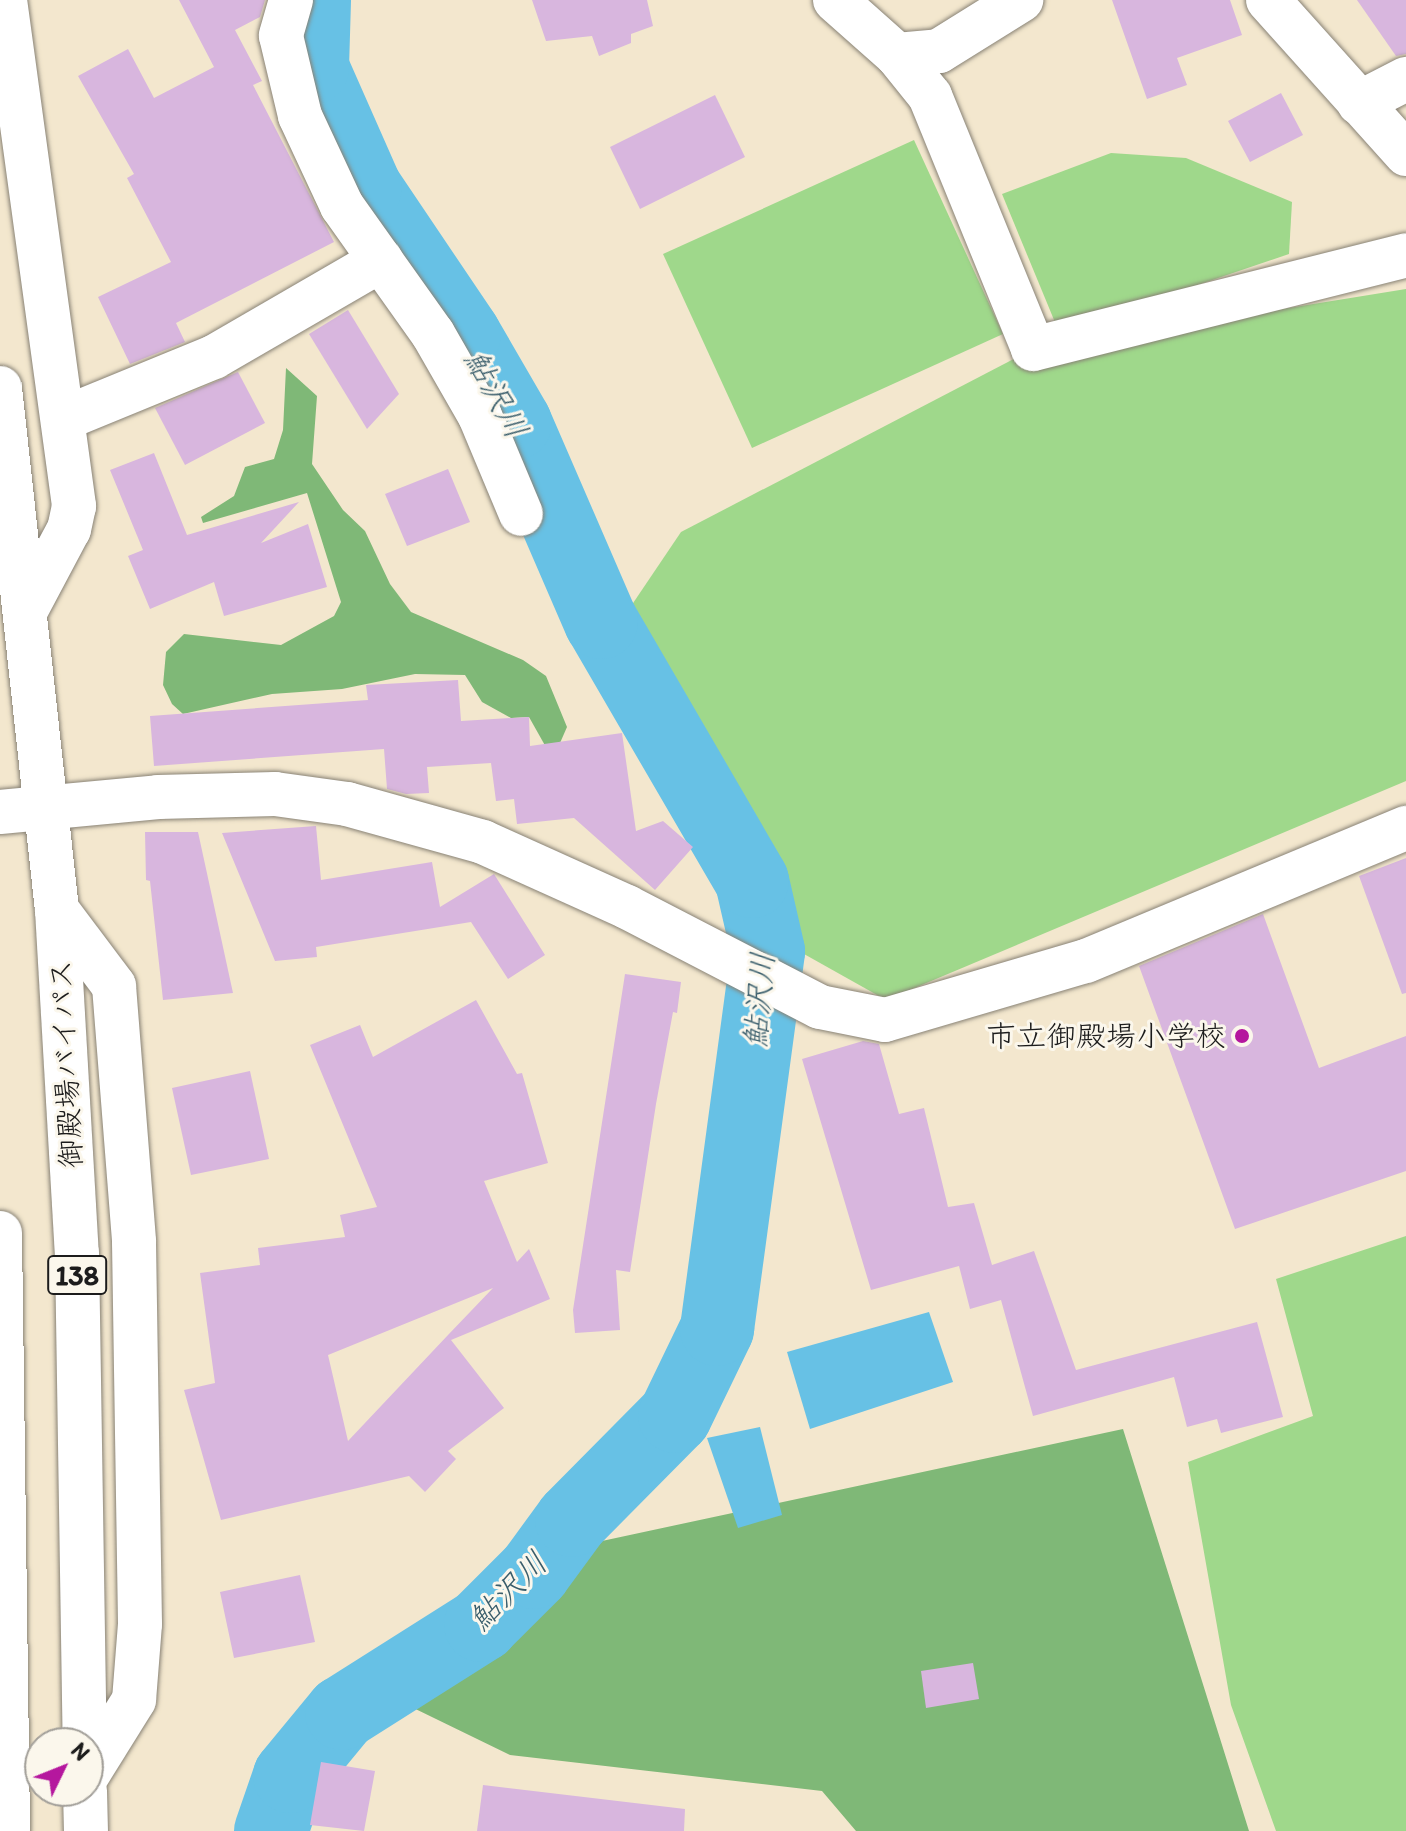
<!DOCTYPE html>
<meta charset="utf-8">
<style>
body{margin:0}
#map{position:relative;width:1406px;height:1831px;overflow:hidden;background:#f3e7ce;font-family:Itim,"Klee One",sans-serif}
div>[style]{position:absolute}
.green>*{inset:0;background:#9fd88b}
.forest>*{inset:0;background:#7fb877}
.water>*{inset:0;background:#67c1e5}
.river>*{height:74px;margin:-37px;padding:0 37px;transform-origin:37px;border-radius:37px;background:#67c1e5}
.building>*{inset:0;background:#d8b6de}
.roads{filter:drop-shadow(0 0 2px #888275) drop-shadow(0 0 2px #888275)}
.minor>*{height:44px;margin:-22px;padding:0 22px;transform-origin:22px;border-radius:22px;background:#fff}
.trunk>*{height:44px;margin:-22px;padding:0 22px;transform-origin:22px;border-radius:22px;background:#fff}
.dots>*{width:22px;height:22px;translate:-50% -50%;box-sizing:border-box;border:4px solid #fbf7ec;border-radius:50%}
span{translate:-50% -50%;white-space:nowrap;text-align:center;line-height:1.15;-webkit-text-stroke:6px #fbf7ec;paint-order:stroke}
.shield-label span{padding:2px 6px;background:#fbf7ec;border:2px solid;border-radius:6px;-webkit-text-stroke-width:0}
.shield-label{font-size:28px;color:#1c1c1c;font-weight:700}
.poi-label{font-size:30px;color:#1c1c1c}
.right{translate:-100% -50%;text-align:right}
.street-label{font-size:30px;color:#1c1c1c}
.water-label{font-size:32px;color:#3a5e6c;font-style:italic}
.north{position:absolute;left:24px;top:1727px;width:80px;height:80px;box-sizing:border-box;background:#fbf7ec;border:2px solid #a29f99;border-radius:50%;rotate:47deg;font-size:22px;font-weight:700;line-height:32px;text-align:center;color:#1c1c1c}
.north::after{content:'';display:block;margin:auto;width:28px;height:36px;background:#b5179e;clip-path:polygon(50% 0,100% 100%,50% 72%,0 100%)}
</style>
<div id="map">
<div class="green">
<div style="clip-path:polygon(914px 140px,1003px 334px,752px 448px,663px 254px)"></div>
<div style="clip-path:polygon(1111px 153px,1186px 158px,1292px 202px,1289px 254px,1059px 332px,1002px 194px)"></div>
<div style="clip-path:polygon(1406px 289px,1406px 781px,886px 1000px,804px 954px,625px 615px,681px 532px,1033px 349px)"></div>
<div style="clip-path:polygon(1406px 1236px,1406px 1831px,1276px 1831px,1231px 1705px,1188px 1462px,1313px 1416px,1276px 1279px)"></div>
</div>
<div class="forest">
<div style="clip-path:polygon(286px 368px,317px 396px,312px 464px,343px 510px,365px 531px,390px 584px,411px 612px,523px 660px,546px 676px,567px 727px,560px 743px,547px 749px,529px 717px,511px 718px,482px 702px,465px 675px,415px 674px,342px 689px,272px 694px,183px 714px,172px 704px,163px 685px,166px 652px,184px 634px,281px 645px,334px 616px,341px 602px,307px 493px,203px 523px,201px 517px,234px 496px,245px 467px,274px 459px,283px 430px)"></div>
<div style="clip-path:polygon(1123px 1429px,1249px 1831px,856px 1831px,822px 1791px,510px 1755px,397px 1700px,588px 1544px)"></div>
</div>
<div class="water">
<div style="clip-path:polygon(929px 1312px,953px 1382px,810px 1429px,787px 1352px)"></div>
<div style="clip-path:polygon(760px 1427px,782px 1515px,738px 1528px,707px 1438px)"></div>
</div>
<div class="river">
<div style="left:271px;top:1831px;width:58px;rotate:-70.9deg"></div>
<div style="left:290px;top:1776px;width:82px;rotate:-50.5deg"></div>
<div style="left:342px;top:1713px;width:165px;rotate:-32.3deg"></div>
<div style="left:481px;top:1625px;width:75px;rotate:-45deg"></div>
<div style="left:534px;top:1572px;width:64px;rotate:-53.8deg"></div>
<div style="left:572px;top:1520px;width:146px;rotate:-45.3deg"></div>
<div style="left:675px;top:1416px;width:97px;rotate:-64.2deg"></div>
<div style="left:717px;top:1329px;width:381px;rotate:-82.3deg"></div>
<div style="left:768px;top:951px;width:72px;rotate:-102.9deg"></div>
<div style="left:752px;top:881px;width:300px;rotate:-120.2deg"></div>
<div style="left:601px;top:622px;width:217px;rotate:-113.4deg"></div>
<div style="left:515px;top:423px;width:102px;rotate:-120.1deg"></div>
<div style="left:464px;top:335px;width:177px;rotate:-124deg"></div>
<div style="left:365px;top:188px;width:131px;rotate:-113.8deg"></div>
<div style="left:312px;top:68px;width:68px;rotate:-88.3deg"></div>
</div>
<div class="building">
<div style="clip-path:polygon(179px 0,265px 0,260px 17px,235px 30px,262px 81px,253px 85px,334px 242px,176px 323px,185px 342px,130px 364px,98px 297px,171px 262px,127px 178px,134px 174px,78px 76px,128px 49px,154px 98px,214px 67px)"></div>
<div style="clip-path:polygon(532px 0,647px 0,653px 26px,631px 34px,631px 43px,599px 56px,592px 36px,546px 41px)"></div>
<div style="clip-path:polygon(1112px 0,1230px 0,1242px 35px,1177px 58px,1187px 85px,1147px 99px)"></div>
<div style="clip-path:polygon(1357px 0,1406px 0,1406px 54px,1396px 56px)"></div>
<div style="clip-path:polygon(1281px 93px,1303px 135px,1250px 162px,1228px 121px)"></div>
<div style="clip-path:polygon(715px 95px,745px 157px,640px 209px,610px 147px)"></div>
<div style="clip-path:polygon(348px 310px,399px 394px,367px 429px,309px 334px)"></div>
<div style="clip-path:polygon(238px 372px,265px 423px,185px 465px,155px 408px)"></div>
<div style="clip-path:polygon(154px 453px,187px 535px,299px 502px,261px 543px,308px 524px,327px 587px,224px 616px,214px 582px,150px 609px,128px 556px,143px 550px,110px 470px)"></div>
<div style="clip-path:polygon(448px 469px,470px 522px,407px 546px,385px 494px)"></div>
<div style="clip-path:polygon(458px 680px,461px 721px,529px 717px,530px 746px,622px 733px,636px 831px,663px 821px,693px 847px,655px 890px,574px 818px,517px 824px,514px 799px,496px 801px,491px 763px,427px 767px,429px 793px,406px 794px,387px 789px,384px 749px,154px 766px,150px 716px,368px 700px,366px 685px)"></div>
<div style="clip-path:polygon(316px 826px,321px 880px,432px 862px,440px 907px,494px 874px,545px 955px,508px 979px,471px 922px,316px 947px,317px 957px,275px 961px,222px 833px)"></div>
<div style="clip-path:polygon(145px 832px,198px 832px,233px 993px,163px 1000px,150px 881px,146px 880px)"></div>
<div style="clip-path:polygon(1406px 858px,1406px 993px,1402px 994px,1359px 876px)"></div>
<div style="clip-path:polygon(1263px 914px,1319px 1068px,1406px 1036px,1406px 1171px,1235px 1229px,1139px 966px)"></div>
<div style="clip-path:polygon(625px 974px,681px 982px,677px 1013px,673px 1012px,656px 1104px,630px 1272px,616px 1270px,620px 1330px,575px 1333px,573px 1310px)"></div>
<div style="clip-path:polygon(evenodd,476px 1000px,517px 1074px,522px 1073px,548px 1163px,484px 1181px,517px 1262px,529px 1249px,550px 1299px,451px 1340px,504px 1408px,448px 1451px,456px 1459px,425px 1492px,409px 1476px,221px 1520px,184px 1390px,215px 1383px,200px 1273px,260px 1265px,258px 1248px,345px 1237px,340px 1215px,377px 1207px,310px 1045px,360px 1025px,373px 1057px,476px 1000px,493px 1288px,448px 1335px,348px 1441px,328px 1355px,493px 1288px)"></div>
<div style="clip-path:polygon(863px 1041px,879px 1044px,899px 1114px,924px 1108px,948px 1207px,974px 1203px,992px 1265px,1034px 1251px,1076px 1370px,1257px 1322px,1283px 1417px,1221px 1433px,1217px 1419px,1187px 1427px,1174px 1377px,1033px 1416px,1001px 1300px,970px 1309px,959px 1266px,871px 1290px,802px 1059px)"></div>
<div style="clip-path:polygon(250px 1071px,269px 1159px,191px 1175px,172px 1088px)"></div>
<div style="clip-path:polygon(300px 1575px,315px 1642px,234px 1658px,220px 1592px)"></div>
<div style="clip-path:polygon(973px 1663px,979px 1699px,926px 1708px,921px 1671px)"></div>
<div style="clip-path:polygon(321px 1762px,375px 1771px,364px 1831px,310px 1825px)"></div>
<div style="clip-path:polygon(483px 1785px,685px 1809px,684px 1831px,477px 1831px)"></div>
</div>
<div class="roads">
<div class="minor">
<div style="left:5px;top:0;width:511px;rotate:82.23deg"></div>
<div style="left:74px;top:506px;width:24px;rotate:102deg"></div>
<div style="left:69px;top:529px;width:89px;rotate:118deg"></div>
<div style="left:291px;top:0;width:37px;rotate:106deg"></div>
<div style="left:281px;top:36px;width:82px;rotate:76.6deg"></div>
<div style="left:300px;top:116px;width:99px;rotate:65deg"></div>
<div style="left:342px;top:206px;width:157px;rotate:54.6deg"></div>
<div style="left:433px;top:334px;width:95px;rotate:60.2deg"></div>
<div style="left:480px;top:416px;width:106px;rotate:67.3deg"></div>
<div style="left:835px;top:0;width:83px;rotate:41.6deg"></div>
<div style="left:897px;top:55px;width:53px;rotate:51.2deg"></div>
<div style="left:930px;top:96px;width:273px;rotate:67.8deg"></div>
<div style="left:1033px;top:349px;width:385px;rotate:-14.1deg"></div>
<div style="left:1268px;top:0;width:207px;rotate:48.1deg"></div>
<div style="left:897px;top:55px;width:42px;rotate:-5.4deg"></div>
<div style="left:939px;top:51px;width:97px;rotate:-31.9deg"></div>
<div style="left:1359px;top:103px;width:53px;rotate:-27.1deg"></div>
<div style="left:65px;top:418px;width:161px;rotate:-22.3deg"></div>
<div style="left:214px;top:357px;width:193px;rotate:-30.1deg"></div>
<div style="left:0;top:812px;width:159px;rotate:-5.4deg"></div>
<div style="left:158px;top:797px;width:117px;rotate:-1.5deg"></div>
<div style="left:275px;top:794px;width:73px;rotate:7.9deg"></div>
<div style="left:347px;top:804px;width:141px;rotate:15.6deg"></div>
<div style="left:483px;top:842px;width:158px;rotate:24.3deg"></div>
<div style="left:627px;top:907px;width:217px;rotate:27.4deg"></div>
<div style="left:820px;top:1007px;width:66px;rotate:11.3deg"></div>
<div style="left:885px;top:1020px;width:209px;rotate:-16.4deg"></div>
<div style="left:1086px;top:961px;width:347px;rotate:-22.6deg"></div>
<div style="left:57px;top:910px;width:95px;rotate:53.1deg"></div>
<div style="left:114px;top:986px;width:257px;rotate:85.5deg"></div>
<div style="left:134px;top:1242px;width:382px;rotate:89.1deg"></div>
<div style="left:140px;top:1624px;width:76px;rotate:94.5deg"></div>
<div style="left:134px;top:1700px;width:87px;rotate:121.9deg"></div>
</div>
<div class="trunk">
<div style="left:0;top:388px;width:525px;rotate:83.77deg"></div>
<div style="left:57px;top:910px;width:344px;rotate:86.7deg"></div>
<div style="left:77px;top:1253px;width:490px;rotate:89.1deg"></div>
<div style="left:0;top:1233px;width:598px;rotate:89.23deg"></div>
<div style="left:85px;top:1791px;width:40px;rotate:88.6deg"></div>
</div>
</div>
<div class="dots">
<div style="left:1242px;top:1036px;background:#b5179e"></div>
</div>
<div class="shield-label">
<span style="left:77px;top:1275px">138</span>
</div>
<div class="poi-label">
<span class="right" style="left:1226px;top:1036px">市立御殿場小学校</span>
</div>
<div class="street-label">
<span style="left:66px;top:1064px;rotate:-93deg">御殿場バイパス</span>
</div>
<div class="water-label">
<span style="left:496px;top:394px;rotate:61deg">鮎沢川</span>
<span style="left:759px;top:1000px;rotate:-85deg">鮎沢川</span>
<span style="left:508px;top:1591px;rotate:-45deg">鮎沢川</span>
</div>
<div class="north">N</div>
</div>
